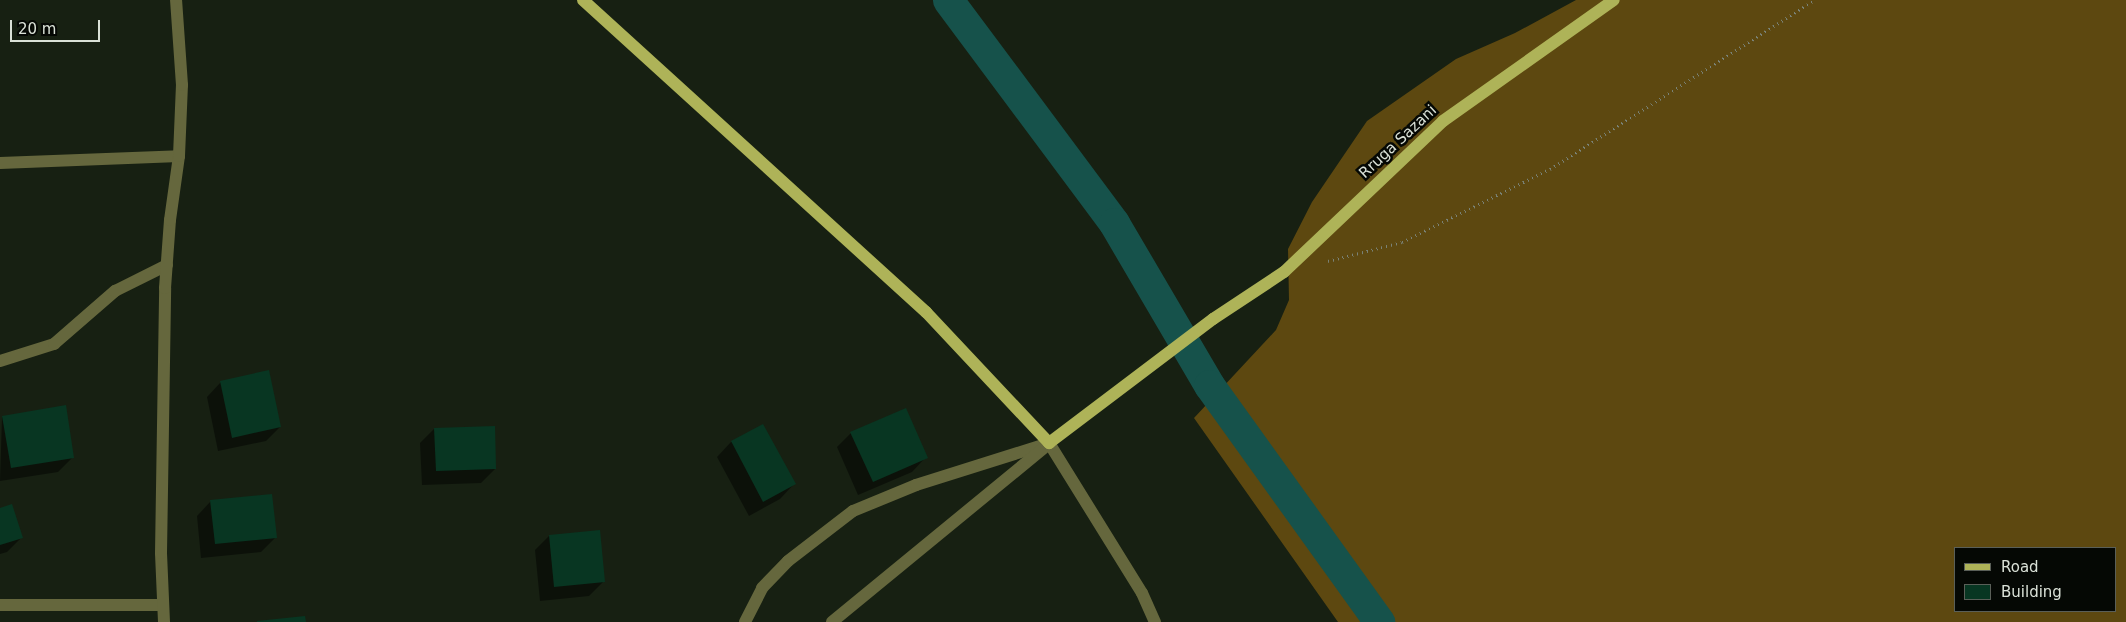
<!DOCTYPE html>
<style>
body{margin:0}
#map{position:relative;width:2126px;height:622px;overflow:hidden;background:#172012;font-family:"DejaVu Sans",sans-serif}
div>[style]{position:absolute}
.forest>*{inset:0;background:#5d4810}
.shadow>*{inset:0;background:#0007}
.canal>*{height:31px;margin:-15.5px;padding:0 15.5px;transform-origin:15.5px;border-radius:15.5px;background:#16524b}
.building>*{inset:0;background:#083622}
.path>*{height:3px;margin-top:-1.5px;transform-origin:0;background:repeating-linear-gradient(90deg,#7a8276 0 1px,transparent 0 5px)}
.minor>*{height:12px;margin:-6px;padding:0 6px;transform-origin:6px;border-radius:6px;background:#65673d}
.major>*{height:12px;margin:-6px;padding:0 6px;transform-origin:6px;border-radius:6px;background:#aeb358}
span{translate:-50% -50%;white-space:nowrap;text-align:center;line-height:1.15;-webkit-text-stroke:5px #050804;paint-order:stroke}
.street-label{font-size:15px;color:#dae1d7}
.legend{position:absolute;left:1954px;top:547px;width:162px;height:65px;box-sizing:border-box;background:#050804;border:1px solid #5a5f58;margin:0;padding:6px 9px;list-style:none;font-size:15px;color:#dae1d7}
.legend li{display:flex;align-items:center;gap:10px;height:25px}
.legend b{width:25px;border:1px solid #5a5f58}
.scale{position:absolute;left:10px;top:20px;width:90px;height:22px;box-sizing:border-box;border:2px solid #dae1d7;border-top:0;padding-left:6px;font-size:15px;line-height:18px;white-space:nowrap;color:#dae1d7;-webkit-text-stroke:4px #050804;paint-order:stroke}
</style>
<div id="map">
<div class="forest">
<div style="clip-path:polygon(evenodd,1576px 0,2126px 0,2126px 622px,1338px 622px,1194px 418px,1276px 330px,1289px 300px,1288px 249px,1312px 202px,1367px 121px,1456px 59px,1515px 33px,1576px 0,1955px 548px,2115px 548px,2115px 611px,1955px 611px,1955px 548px)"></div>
</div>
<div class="shadow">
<div style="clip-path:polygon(221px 382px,280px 427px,266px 441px,218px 451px,207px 397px)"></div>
<div style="clip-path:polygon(2px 417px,73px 457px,58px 472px,0 481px)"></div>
<div style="clip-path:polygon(763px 426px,794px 484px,780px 499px,749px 516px,717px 457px,731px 442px)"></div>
<div style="clip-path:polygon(434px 429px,495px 469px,481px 483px,422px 485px,420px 443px)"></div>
<div style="clip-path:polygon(851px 433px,926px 457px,912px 472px,858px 495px,837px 447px)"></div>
<div style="clip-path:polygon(211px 501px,275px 538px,261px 552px,201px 558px,197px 516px)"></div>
<div style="clip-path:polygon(0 509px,21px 538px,7px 552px,0 554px)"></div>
<div style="clip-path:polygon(549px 536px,603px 582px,589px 596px,540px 601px,535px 550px)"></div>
</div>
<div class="canal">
<div style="left:948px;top:0;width:278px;rotate:53.3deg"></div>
<div style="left:1114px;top:223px;width:188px;rotate:59.6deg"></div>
<div style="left:1209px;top:385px;width:292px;rotate:54.3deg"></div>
</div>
<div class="building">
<div style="clip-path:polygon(269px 370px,281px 427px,232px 438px,220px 381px)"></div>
<div style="clip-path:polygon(66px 405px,74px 458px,11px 468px,2px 416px)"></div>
<div style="clip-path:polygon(906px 408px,928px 458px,873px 482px,850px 432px)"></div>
<div style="clip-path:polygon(763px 424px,796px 484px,763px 502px,731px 441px)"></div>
<div style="clip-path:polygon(495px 426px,496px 469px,436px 471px,434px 428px)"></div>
<div style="clip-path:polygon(272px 494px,277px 538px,215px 544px,210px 500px)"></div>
<div style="clip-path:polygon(12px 504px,23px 538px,0 545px,0 508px)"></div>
<div style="clip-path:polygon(600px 530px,605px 582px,554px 587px,549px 535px)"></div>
<div style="clip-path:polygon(305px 616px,306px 622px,257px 622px,257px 621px)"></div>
</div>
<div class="path">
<div style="left:1328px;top:261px;width:76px;rotate:-14.4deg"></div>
<div style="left:1402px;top:242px;width:165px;rotate:-26.3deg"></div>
<div style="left:1550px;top:169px;width:313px;rotate:-32.6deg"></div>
</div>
<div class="minor">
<div style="left:0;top:163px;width:179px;rotate:-2.2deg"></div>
<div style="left:0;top:361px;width:57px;rotate:-17.5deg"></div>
<div style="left:54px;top:344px;width:81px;rotate:-41deg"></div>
<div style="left:115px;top:291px;width:58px;rotate:-26.6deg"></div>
<div style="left:1049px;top:443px;width:176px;rotate:58.2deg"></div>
<div style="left:1142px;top:593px;width:32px;rotate:66deg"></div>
<div style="left:0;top:605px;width:161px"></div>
<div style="left:164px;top:622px;width:69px;rotate:-92.5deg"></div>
<div style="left:161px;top:553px;width:265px;rotate:-89.1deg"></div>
<div style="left:165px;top:288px;width:68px;rotate:-85.8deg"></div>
<div style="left:170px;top:220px;width:65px;rotate:-82deg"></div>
<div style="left:179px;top:156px;width:71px;rotate:-87.6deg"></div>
<div style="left:182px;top:85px;width:85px;rotate:-94deg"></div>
<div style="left:745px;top:622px;width:38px;rotate:-63deg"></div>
<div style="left:762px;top:588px;width:37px;rotate:-46deg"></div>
<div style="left:788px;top:561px;width:82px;rotate:-37.6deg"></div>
<div style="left:853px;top:511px;width:68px;rotate:-22.4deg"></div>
<div style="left:916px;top:485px;width:139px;rotate:-17.5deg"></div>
<div style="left:832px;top:622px;width:274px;rotate:-39.4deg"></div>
</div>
<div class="major">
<div style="left:583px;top:0;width:464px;rotate:42.3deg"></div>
<div style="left:926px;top:312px;width:180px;rotate:46.8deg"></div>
<div style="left:1049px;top:443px;width:206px;rotate:-37.1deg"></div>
<div style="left:1213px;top:319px;width:85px;rotate:-33.5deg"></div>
<div style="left:1284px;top:272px;width:219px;rotate:-43.5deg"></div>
<div style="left:1443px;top:121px;width:209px;rotate:-35.3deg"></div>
</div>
<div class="street-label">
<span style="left:1398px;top:142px;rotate:-43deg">Rruga Sazani</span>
</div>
<ul class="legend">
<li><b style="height:6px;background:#aeb358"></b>Road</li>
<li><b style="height:14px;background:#083622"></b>Building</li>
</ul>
<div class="scale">20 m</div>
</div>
